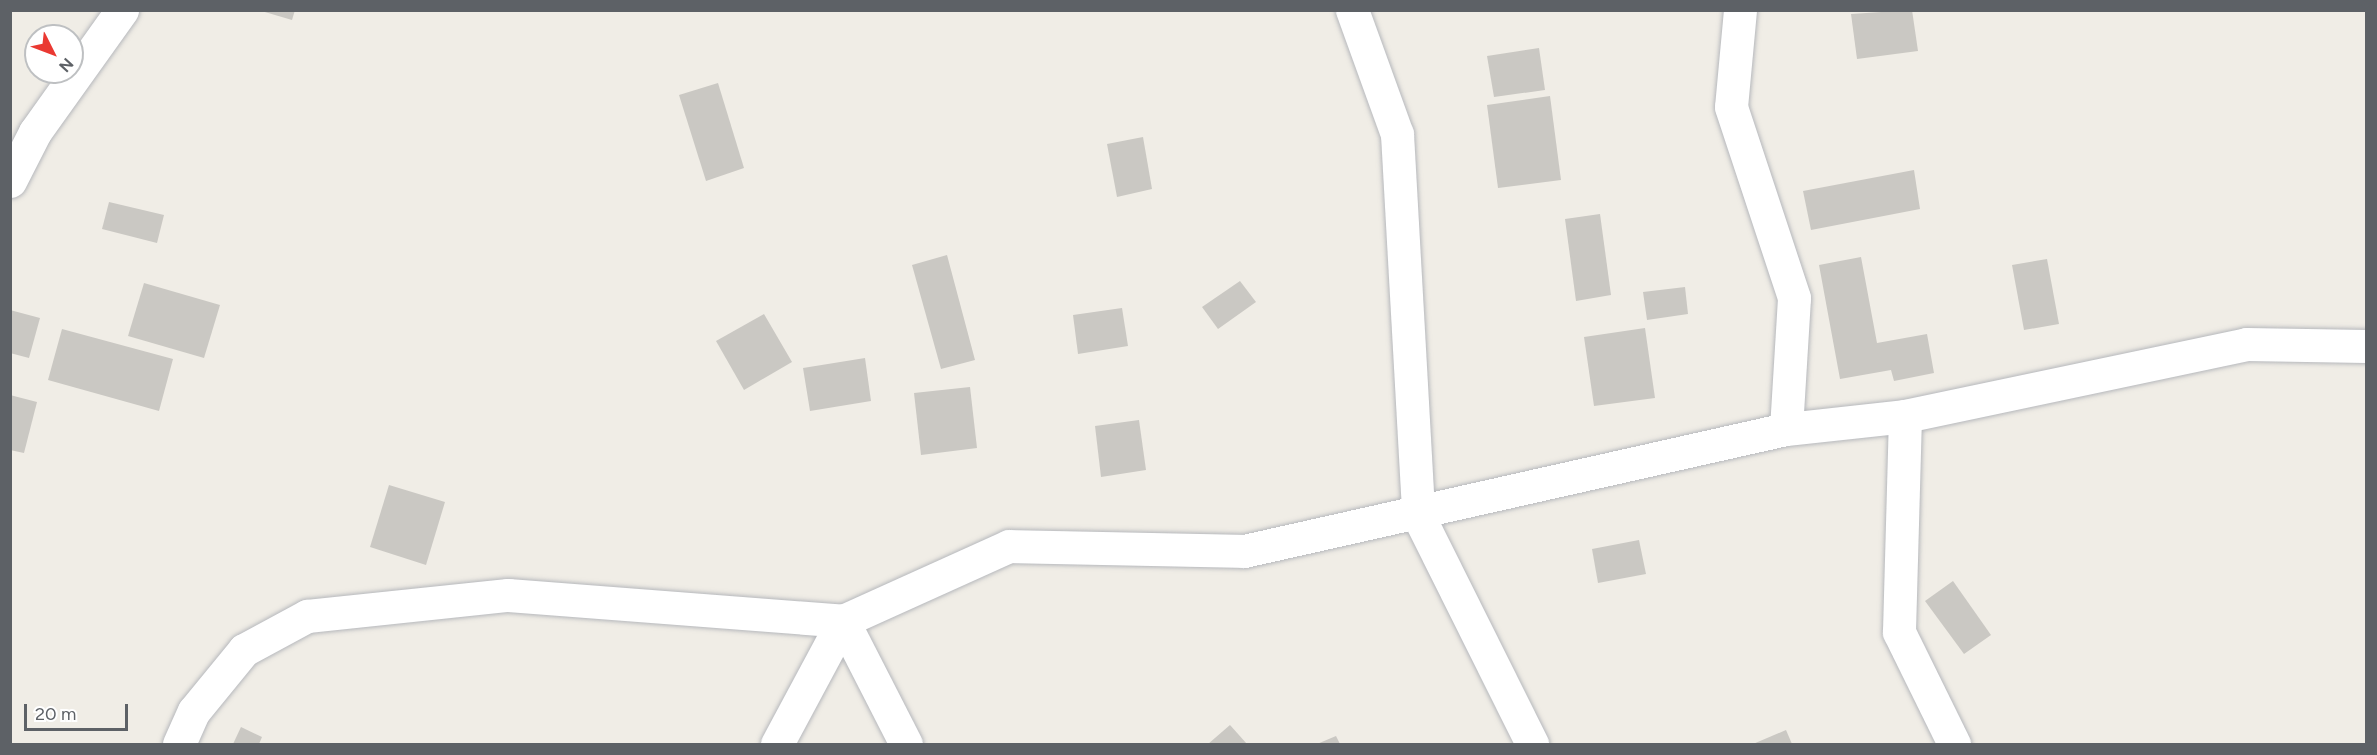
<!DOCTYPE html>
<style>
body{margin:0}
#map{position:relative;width:2377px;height:755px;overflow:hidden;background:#f0ede6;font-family:Figtree,sans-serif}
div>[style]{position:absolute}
.building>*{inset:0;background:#cac8c3}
.roads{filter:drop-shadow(0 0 2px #b6b8bc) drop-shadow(0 0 2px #b6b8bc)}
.minor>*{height:33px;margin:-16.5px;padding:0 16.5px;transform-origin:16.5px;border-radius:16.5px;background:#fff}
span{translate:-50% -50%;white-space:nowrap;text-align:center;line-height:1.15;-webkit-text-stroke:4.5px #fff;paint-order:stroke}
.frame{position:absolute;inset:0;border:12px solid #5d6166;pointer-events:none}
.north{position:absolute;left:24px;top:24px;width:60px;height:60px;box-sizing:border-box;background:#fff;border:2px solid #bec0c2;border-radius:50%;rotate:132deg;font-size:16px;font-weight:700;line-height:24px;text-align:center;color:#5d6166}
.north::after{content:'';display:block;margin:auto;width:21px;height:27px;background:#ea3932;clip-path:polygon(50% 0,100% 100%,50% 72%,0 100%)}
.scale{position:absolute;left:24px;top:704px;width:104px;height:27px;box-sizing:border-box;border:3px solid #5d6166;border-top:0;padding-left:8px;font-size:18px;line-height:21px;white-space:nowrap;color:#5d6166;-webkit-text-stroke:4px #fff;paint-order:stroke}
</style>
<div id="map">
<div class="building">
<div style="clip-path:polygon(258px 10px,295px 10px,292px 20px)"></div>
<div style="clip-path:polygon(1912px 10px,1918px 51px,1857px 59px,1851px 14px)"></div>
<div style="clip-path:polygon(1539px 48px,1545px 90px,1494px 97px,1487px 56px)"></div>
<div style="clip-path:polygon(718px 83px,744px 168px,706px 181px,679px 95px)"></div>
<div style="clip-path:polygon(1550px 96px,1561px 180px,1498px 188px,1487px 105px)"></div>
<div style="clip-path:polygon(1143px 137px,1152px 189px,1117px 197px,1107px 144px)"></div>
<div style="clip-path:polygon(1914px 170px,1920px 209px,1811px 230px,1803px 191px)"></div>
<div style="clip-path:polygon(109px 202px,164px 215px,157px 243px,102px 229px)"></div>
<div style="clip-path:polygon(1600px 214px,1611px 295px,1576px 301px,1565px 219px)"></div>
<div style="clip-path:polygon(947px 255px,975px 360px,941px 369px,912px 265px)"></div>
<div style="clip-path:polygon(1861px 257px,1877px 343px,1927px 334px,1934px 373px,1894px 381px,1891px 370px,1840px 379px,1819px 265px)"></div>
<div style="clip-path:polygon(2047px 259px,2059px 324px,2024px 330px,2012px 265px)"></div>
<div style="clip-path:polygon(1240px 281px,1256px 302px,1218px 329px,1202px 307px)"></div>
<div style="clip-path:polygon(144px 283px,220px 305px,204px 358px,128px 336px)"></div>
<div style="clip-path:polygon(1685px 287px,1688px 314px,1647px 320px,1643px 292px)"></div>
<div style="clip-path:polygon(1122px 308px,1128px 346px,1078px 354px,1073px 315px)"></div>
<div style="clip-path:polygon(10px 310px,40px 318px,29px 358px,10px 353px)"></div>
<div style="clip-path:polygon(764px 314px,792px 362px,744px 390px,716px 341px)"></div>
<div style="clip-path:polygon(1645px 328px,1655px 398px,1594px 406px,1584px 337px)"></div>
<div style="clip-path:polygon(62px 329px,173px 359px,159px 411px,48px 380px)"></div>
<div style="clip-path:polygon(865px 358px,871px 401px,810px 411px,803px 368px)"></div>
<div style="clip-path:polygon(970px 387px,977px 448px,921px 455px,914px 393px)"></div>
<div style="clip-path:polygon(10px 395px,37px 402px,24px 453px,10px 450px)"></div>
<div style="clip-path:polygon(1139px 420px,1146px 470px,1101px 477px,1095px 426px)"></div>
<div style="clip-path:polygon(389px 485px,445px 502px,426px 565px,370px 547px)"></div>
<div style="clip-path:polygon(1639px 540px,1646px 574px,1598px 583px,1592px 549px)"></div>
<div style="clip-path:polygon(1953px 581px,1991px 635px,1964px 654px,1925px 601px)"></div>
<div style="clip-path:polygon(1230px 725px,1247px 744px,1208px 744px)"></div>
<div style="clip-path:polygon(241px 727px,262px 737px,259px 744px,233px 744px)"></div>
<div style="clip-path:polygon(1786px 730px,1792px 744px,1753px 744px)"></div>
<div style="clip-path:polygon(1336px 736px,1340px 744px,1317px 744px)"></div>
</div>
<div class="roads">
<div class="minor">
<div style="left:1352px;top:10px;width:132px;rotate:70.1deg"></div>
<div style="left:1397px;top:134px;width:382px;rotate:86.8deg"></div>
<div style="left:1418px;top:515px;width:256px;rotate:63.5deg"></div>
<div style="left:1740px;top:10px;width:97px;rotate:95.3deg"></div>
<div style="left:1731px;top:107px;width:201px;rotate:71.7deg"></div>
<div style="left:1794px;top:298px;width:131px;rotate:93.5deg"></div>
<div style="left:10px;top:181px;width:55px;rotate:-63deg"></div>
<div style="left:35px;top:132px;width:150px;rotate:-54.5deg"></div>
<div style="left:1905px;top:416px;width:216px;rotate:91.6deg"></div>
<div style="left:1899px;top:632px;width:125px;rotate:63.8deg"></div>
<div style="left:843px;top:621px;width:138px;rotate:62.9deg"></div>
<div style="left:179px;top:744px;width:36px;rotate:-66deg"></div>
<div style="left:194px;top:711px;width:79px;rotate:-50.7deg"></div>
<div style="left:244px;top:650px;width:72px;rotate:-28.4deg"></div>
<div style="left:307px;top:616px;width:202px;rotate:-6deg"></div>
<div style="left:508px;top:595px;width:336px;rotate:4.4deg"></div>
<div style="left:843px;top:621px;width:182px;rotate:-24.3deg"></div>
<div style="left:1009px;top:546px;width:235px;rotate:1.2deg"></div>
<div style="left:1244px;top:551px;width:556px;rotate:-12.69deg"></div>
<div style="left:1786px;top:429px;width:120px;rotate:-6.2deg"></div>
<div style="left:1905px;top:416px;width:349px;rotate:-11.9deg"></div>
<div style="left:2246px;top:344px;width:120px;rotate:1deg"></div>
<div style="left:777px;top:744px;width:140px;rotate:-61.8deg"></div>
</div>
</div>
<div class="frame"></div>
<div class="north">N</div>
<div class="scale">20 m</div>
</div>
